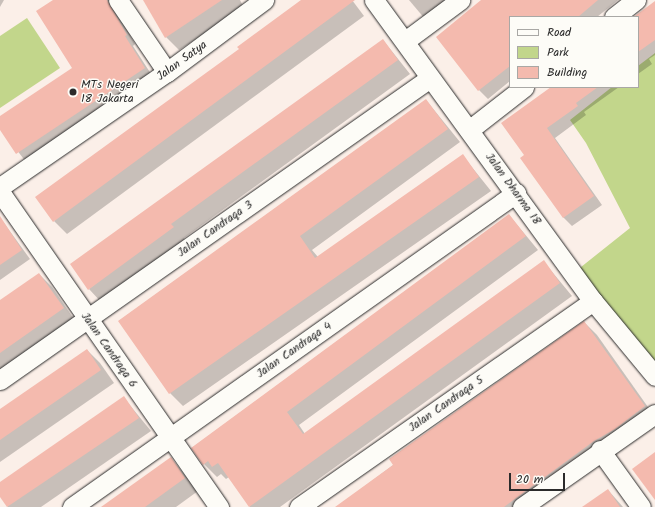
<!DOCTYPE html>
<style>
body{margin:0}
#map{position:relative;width:655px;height:507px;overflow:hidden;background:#fbefe8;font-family:Kalam,sans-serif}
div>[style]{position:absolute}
.green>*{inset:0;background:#c2d68b}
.shadow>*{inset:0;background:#0003}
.building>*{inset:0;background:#f4baae}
.roads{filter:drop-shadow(0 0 1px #2b2b2b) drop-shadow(0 0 1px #2b2b2b)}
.minor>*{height:19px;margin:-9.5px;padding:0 9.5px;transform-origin:9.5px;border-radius:9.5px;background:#fdfcf7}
.dots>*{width:11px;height:11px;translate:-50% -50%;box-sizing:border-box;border:2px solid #fdfcf7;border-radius:50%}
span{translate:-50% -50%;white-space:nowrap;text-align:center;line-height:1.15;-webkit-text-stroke:3px #fdfcf7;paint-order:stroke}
.street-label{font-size:12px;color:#2b2b2b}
.poi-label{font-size:12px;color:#2b2b2b}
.left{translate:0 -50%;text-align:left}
.legend{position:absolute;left:509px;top:16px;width:130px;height:72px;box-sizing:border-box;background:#fdfcf7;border:1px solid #a9a8a5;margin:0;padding:5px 7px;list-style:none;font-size:12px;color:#2b2b2b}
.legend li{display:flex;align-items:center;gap:8px;height:20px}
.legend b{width:20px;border:1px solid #a9a8a5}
.scale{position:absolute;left:509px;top:473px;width:56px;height:18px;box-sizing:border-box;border:2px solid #2b2b2b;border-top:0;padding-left:5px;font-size:12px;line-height:14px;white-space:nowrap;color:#2b2b2b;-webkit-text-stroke:3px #fdfcf7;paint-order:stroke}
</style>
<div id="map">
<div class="green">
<div style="clip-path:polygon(27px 18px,60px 68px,0 108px,0 36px)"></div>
<div style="clip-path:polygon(655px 53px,655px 379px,576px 271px,630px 228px,586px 143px,570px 120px,612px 87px,638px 87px,638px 66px)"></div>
</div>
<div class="shadow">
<div style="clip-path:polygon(0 0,4px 0,0 7px)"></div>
<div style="clip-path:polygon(55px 0,110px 0,135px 44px,133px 46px,153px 77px,26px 162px,0 128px,0 117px,74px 68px)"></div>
<div style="clip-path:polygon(144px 0,240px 0,244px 8px,179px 50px,166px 37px)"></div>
<div style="clip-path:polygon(302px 0,352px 0,364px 16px,67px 234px,54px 221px,240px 49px)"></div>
<div style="clip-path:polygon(409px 0,451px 0,425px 19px)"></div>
<div style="clip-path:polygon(483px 0,618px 0,597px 17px,510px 17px,510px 81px,488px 99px,479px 90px)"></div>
<div style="clip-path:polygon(655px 2px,655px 55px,649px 59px,652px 64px,638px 74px,636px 16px)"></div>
<div style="clip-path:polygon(383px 40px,410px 74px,184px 238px,186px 241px,101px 302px,89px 289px)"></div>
<div style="clip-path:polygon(553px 87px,619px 87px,584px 112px,586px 115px,555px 138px,602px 205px,572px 226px,563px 217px,525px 156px)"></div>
<div style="clip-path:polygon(426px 100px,460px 142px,312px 250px,318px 257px,463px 156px,491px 191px,183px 406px,170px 393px,119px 321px)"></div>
<div style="clip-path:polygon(509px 215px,538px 250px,299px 425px,305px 434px,544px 262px,572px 296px,280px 507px,250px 507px,229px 477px,226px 479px,221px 474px,217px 477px,204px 464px,192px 448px)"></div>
<div style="clip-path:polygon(4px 223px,30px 259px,0 280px,0 226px)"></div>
<div style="clip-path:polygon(39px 274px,52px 287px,76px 322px,0 375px,0 302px)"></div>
<div style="clip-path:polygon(584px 322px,597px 335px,655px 417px,537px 507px,337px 507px)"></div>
<div style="clip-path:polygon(87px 350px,100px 363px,114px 383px,0 462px,0 410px)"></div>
<div style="clip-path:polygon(124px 398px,151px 431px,41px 507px,8px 507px,0 495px,0 483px)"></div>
<div style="clip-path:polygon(171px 458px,198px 491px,176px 507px,104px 507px)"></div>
<div style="clip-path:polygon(608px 490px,623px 507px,584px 507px)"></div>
</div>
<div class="building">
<div style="clip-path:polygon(53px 0,107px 0,127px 35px,125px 36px,145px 68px,16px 154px,0 130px,0 116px,72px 68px,36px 11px)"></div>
<div style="clip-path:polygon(143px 0,222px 0,165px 38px)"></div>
<div style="clip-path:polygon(301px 0,355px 0,53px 222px,35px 197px,239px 49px,237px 47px)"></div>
<div style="clip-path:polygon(481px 0,598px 0,578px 17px,510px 17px,510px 66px,478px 91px,436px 37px)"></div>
<div style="clip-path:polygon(655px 1px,655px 40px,638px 52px,638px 17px,635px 16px)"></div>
<div style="clip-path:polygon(383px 39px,398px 60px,171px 224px,174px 227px,88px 290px,70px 264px)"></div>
<div style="clip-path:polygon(551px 87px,598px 87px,576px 103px,578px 106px,547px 128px,594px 196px,563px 218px,520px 158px,524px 155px,501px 123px)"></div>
<div style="clip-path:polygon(426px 99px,448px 129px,300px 236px,315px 258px,463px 154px,479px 177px,169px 394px,118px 321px)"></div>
<div style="clip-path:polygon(509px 214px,526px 236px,287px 412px,303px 434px,544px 260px,560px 283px,249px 507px,218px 463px,212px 467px,208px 461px,203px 465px,191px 448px)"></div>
<div style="clip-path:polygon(0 216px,22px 250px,0 265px)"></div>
<div style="clip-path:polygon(39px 273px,64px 308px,0 353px,0 300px)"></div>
<div style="clip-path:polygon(584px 321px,645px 406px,615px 429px,594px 441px,504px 507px,335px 507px,393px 465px,389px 459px)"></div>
<div style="clip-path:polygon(87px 349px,101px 370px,0 440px,0 409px)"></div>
<div style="clip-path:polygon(124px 396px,139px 418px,7px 507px,0 497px,0 482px)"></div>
<div style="clip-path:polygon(655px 452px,655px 500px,632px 469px)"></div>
<div style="clip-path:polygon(171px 457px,185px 478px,145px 507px,101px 507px)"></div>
<div style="clip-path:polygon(608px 489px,620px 507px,582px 507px)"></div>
</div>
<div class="roads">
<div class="minor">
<div style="left:118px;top:0;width:87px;rotate:55.8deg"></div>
<div style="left:374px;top:0;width:372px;rotate:54deg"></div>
<div style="left:593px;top:301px;width:97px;rotate:50.4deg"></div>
<div style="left:614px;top:17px;width:28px;rotate:-38deg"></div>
<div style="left:405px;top:41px;width:69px;rotate:-36.7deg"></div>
<div style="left:469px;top:130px;width:70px;rotate:-38deg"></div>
<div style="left:0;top:187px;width:203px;rotate:-34.6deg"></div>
<div style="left:167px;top:72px;width:121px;rotate:-36.6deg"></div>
<div style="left:0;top:192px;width:384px;rotate:55.2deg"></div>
<div style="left:0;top:380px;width:525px;rotate:-35.08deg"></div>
<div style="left:600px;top:450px;width:70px;rotate:54.3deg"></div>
<div style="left:72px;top:507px;width:544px;rotate:-35.27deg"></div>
<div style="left:299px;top:507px;width:359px;rotate:-35deg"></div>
<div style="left:522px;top:507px;width:162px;rotate:-35deg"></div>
</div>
</div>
<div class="dots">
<div style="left:73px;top:92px;background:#2b2b2b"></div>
</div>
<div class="street-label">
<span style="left:182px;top:61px;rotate:-36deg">Jalan Satya</span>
<span style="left:513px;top:189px;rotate:54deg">Jalan Dharma 18</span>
<span style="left:215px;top:229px;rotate:-35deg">Jalan Candraqa 3</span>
<span style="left:109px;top:350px;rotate:55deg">Jalan Candraqa 6</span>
<span style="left:294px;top:350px;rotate:-35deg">Jalan Candraqa 4</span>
<span style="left:446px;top:404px;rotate:-35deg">Jalan Candraqa 5</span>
</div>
<div class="poi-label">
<span class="left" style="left:81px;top:92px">MTs Negeri<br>18 Jakarta</span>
</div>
<ul class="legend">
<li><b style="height:5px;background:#fdfcf7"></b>Road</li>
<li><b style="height:11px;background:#c2d68b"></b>Park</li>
<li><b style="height:11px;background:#f4baae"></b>Building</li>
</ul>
<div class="scale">20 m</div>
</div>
